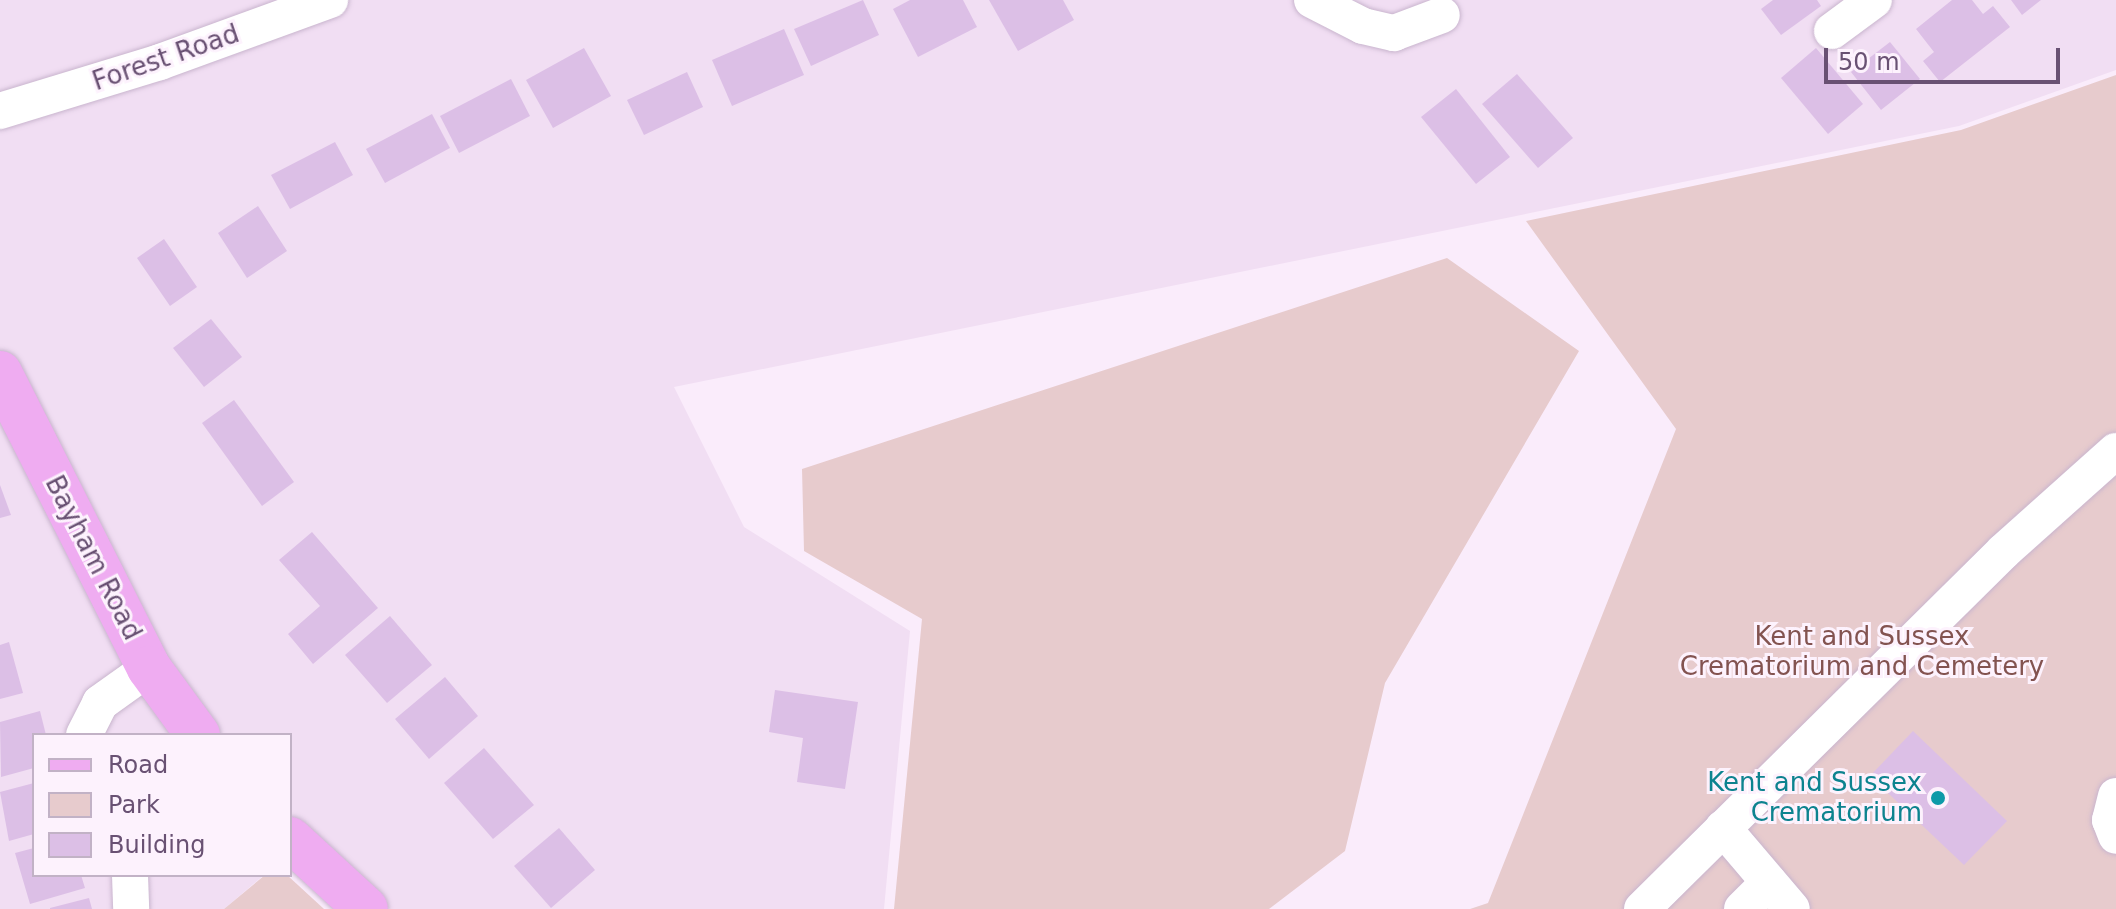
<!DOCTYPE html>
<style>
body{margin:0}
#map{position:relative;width:2116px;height:909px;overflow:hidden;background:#faecfb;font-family:"DejaVu Sans",sans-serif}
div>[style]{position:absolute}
.residential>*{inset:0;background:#f1def3}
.green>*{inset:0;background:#e7cbcd}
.building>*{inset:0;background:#dcbfe6}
.roads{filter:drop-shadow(0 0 2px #c9b5ce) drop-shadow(0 0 2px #c9b5ce)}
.minor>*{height:36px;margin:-18px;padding:0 18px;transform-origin:18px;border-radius:18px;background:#fff}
.major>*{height:44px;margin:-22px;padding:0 22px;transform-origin:22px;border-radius:22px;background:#efacf1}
.dots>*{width:22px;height:22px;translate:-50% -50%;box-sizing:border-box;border:4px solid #fdf2fd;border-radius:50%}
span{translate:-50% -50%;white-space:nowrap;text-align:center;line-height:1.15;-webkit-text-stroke:6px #fdf2fd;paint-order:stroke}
.street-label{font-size:26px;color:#695173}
.park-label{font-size:26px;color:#835350}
.culture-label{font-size:26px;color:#0d838f}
.right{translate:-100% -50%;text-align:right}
.legend{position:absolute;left:32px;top:733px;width:260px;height:144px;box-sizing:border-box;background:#fdf2fd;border:2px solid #c2b2c6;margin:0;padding:10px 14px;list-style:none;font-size:24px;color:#695173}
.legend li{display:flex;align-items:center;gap:16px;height:40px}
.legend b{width:40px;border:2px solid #c2b2c6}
.scale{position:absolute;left:1824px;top:48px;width:236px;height:36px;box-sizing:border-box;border:4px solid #695173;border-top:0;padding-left:10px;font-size:24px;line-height:28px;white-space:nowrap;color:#695173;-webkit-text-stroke:6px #fdf2fd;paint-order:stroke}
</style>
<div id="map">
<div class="residential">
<div style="clip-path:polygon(0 0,2116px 0,2116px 70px,1959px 126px,674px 387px,744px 527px,910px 631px,884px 909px,390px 909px,313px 842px,290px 857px,290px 735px,34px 735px,34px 875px,264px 875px,224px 909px,0 909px)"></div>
</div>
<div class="green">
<div style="clip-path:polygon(2116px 75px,2116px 909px,1470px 909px,1488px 903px,1676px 429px,1526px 221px,1961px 130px)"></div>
<div style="clip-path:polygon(1447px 258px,1579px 351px,1385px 683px,1345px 851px,1269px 909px,894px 909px,922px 619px,804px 551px,802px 469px)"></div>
<div style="clip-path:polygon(265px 875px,287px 875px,324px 909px,224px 909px)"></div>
</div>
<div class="building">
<div style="clip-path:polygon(863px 0,879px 35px,811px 66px,794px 29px)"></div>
<div style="clip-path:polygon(910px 0,963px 0,977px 27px,918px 57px,893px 9px)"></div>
<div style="clip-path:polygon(989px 0,1063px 0,1074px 20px,1018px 51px)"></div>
<div style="clip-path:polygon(1773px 0,1817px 0,1821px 6px,1781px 35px,1761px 9px)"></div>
<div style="clip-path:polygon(1952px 0,1972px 0,1983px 14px,1993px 6px,2010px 27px,1940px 82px,1923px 61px,1934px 52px,1916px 29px)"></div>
<div style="clip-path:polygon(2011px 0,2041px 0,2022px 15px)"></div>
<div style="clip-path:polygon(784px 29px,804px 75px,732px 106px,712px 60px)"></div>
<div style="clip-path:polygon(1890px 42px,1920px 79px,1881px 110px,1851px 72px)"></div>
<div style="clip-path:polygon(584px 48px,611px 96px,553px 128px,526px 80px)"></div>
<div style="clip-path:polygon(1816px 48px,1863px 104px,1828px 134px,1781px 78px)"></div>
<div style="clip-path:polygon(687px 72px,703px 107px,644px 135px,627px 100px)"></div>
<div style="clip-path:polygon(1517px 74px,1573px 138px,1538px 168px,1482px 104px)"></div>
<div style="clip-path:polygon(511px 79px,530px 116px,459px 153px,440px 116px)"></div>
<div style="clip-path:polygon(1456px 89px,1510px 157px,1476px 184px,1421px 117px)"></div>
<div style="clip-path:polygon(432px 114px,450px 148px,385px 183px,366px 149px)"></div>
<div style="clip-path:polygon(335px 142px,353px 175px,290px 209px,271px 175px)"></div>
<div style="clip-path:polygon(258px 206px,287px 251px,247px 278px,218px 233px)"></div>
<div style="clip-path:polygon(164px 239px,197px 287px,170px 306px,137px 258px)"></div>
<div style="clip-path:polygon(211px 319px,242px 357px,204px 387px,173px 348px)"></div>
<div style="clip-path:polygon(234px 400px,294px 482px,262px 506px,202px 423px)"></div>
<div style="clip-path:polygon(0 485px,11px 515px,0 518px)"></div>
<div style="clip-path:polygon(312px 532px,378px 608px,313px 664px,288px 634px,320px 606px,279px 560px)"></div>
<div style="clip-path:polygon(390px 616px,432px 665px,387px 703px,345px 655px)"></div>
<div style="clip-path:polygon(9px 642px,23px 693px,0 699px,0 645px)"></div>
<div style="clip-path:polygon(445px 677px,478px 716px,429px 759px,395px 719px)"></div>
<div style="clip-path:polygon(775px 690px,858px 702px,845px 789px,797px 782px,803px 738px,769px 732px)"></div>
<div style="clip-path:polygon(40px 711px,46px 735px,34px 735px,34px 768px,1px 777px,0 722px)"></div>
<div style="clip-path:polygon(1913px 731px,2007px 821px,1964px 865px,1870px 776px)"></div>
<div style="clip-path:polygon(484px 748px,534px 805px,493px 839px,444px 783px)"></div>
<div style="clip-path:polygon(34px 783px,34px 834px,9px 841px,0 792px)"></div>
<div style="clip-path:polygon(559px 828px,595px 870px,551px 908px,514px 866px)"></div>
<div style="clip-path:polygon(34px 848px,34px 875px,81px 875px,85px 888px,30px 904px,15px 853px)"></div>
<div style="clip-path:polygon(89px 898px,92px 909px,50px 909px,50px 908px)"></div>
</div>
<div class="roads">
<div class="minor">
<div style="left:1312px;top:0;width:57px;rotate:27deg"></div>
<div style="left:1363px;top:26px;width:32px;rotate:13deg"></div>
<div style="left:1394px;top:33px;width:51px;rotate:-20.6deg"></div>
<div style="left:1832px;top:31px;width:52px;rotate:-36.4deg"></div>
<div style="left:0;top:111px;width:167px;rotate:-17deg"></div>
<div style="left:160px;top:62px;width:181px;rotate:-20deg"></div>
<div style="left:84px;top:735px;width:36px;rotate:-63deg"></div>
<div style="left:100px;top:703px;width:60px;rotate:-35.5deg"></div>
<div style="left:2116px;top:796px;width:25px;rotate:104deg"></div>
<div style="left:2110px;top:820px;width:17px;rotate:69deg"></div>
<div style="left:1723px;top:828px;width:106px;rotate:49.6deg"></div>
<div style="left:130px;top:875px;width:34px;rotate:88deg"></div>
<div style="left:1642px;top:909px;width:509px;rotate:-44.68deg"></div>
<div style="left:2004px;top:551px;width:150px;rotate:-41.8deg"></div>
<div style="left:1742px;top:909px;width:38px;rotate:-45deg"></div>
</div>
<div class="major">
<div style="left:0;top:373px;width:330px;rotate:63.2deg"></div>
<div style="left:149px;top:668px;width:83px;rotate:53.8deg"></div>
<div style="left:290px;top:839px;width:103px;rotate:42.6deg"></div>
</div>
</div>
<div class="dots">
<div style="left:1938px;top:798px;background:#0f9aa8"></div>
</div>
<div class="street-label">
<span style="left:166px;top:58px;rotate:-19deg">Forest Road</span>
<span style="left:93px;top:558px;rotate:63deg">Bayham Road</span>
</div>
<div class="park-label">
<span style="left:1862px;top:652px">Kent and Sussex<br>Crematorium and Cemetery</span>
</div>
<div class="culture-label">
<span class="right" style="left:1922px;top:798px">Kent and Sussex<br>Crematorium</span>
</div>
<ul class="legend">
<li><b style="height:10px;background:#efacf1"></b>Road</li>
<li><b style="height:22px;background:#e7cbcd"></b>Park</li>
<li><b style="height:22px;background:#dcbfe6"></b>Building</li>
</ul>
<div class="scale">50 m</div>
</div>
